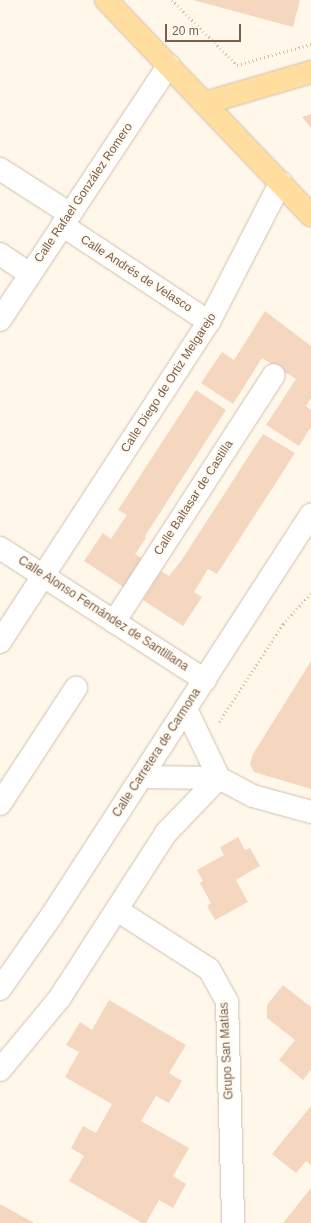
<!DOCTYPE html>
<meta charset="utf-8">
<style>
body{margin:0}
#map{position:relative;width:311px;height:1223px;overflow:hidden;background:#fef7ea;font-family:Helvetica,sans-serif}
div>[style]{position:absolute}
.building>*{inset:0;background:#f5d6bf}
.path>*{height:2.5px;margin-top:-1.25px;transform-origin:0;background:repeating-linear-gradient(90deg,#dbbaa1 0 1px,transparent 0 4px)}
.roads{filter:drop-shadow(0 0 1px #d2bfae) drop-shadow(0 0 1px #d2bfae)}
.street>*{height:22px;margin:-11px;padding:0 11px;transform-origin:11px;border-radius:11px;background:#fff}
.secondary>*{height:22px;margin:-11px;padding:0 11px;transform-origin:11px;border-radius:11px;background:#fff}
.primary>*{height:22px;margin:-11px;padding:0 11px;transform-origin:11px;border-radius:11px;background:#ffde9f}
span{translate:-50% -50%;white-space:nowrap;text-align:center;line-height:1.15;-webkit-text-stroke:4px #fffaf1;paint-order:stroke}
.street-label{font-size:12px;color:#7b5d4a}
.scale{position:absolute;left:165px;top:24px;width:76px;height:18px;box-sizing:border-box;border:2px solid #7b5d4a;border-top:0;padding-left:5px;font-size:12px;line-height:14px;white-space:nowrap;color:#7b5d4a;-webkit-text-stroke:3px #fffaf1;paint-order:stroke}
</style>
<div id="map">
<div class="building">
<div style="clip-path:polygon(193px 0,300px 0,293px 27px)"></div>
<div style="clip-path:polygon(311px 114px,311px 128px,302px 117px)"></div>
<div style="clip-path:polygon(265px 311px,311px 346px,311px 398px,306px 406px,311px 410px,311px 427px,299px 446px,266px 425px,296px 379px,262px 358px,233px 404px,201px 383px,222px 352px,234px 360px)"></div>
<div style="clip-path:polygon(196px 390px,226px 410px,145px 536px,146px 538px,135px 554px,143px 559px,125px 588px,84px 561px,103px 533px,111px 539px,122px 522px,127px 515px,118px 510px)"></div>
<div style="clip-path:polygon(263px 434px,295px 453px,217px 574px,208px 569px,194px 592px,202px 597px,183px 626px,143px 600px,161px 571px,169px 576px,181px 561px)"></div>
<div style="clip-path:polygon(311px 661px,311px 789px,254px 772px,250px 764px,253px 754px)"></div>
<div style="clip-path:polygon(238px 837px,245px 850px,250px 848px,260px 866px,236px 880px,248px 902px,215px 920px,207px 906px,211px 903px,200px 883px,203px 881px,197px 870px,224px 855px,220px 847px)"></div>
<div style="clip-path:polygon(283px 985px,311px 1007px,311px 1070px,303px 1080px,279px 1060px,295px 1040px,267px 1018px,267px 1005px)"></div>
<div style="clip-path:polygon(109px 1000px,186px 1045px,169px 1073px,182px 1081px,169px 1103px,156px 1096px,141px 1121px,189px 1148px,173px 1176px,186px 1184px,173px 1208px,159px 1200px,146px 1223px,142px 1223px,69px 1181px,84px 1156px,71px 1148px,83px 1126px,96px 1133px,112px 1104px,65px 1077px,79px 1052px,66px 1045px,80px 1022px,92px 1030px)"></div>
<div style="clip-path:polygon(311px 1106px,311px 1165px,306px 1161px,296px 1173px,272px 1154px)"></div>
<div style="clip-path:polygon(311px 1188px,311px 1223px,283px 1223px)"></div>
<div style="clip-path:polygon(0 1204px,34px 1223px,0 1223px)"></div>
</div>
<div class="path">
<div style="left:172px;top:0;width:92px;rotate:45deg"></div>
<div style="left:237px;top:65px;width:77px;rotate:-15.8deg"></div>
<div style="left:219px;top:722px;width:117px;rotate:-56.9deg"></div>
<div style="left:283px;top:624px;width:42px;rotate:-47.9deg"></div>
</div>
<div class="roads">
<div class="street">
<div style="left:0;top:169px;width:83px;rotate:32.7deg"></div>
<div style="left:62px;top:225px;width:176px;rotate:33.4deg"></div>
<div style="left:0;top:254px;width:36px;rotate:34deg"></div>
<div style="left:0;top:320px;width:306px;rotate:-56.5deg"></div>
<div style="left:0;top:548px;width:244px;rotate:32.8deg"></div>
<div style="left:114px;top:622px;width:294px;rotate:-57.1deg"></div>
<div style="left:0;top:642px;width:382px;rotate:-56.9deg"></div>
<div style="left:209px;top:322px;width:157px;rotate:-62.8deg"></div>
<div style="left:186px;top:709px;width:76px;rotate:64.4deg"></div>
<div style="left:142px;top:777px;width:77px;rotate:0.7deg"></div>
<div style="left:219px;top:778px;width:38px;rotate:28deg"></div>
<div style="left:253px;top:796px;width:60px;rotate:15.4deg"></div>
<div style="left:0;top:804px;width:139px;rotate:-56.8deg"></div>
<div style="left:117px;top:910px;width:109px;rotate:32.7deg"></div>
<div style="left:209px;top:969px;width:38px;rotate:61deg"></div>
<div style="left:227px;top:1002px;width:221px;rotate:88.4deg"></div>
<div style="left:0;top:1070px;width:92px;rotate:-50.3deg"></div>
<div style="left:59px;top:999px;width:197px;rotate:-57.2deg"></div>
<div style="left:166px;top:833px;width:76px;rotate:-46.1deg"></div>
</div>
<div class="secondary">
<div style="left:0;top:989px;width:90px;rotate:-54.9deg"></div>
<div style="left:52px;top:915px;width:477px;rotate:-57.1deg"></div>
</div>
<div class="primary">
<div style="left:106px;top:0;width:297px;rotate:46.4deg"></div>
<div style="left:205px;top:103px;width:110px;rotate:-16.3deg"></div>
</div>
</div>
<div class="street-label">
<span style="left:84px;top:193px;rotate:-56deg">Calle Rafael González Romero</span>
<span style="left:136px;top:274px;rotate:33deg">Calle Andrés de Velasco</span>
<span style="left:169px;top:383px;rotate:-57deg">Calle Diego de Ortiz Melgarejo</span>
<span style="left:194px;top:498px;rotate:-57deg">Calle Baltasar de Castilla</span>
<span style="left:103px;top:614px;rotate:33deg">Calle Alonso Fernández de Santillana</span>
<span style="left:157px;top:753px;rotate:-57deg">Calle Carretera de Carmona</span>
<span style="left:227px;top:1051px;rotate:-93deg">Grupo San Matías</span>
</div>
<div class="scale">20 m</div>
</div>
